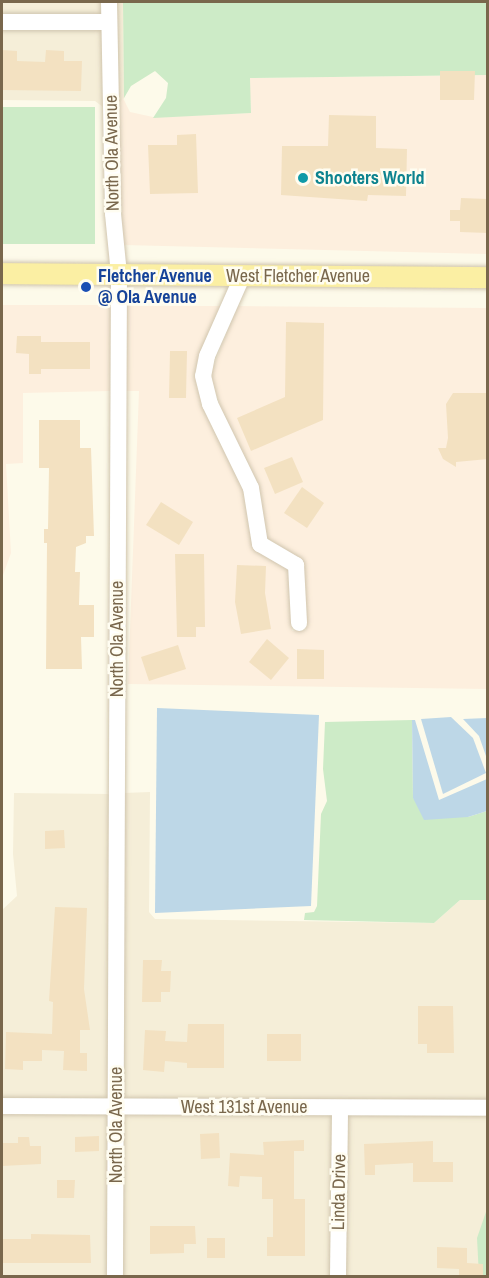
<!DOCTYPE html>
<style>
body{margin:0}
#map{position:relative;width:489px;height:1278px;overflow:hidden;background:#fdfaea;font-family:"Archivo Narrow",sans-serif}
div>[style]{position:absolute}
.residential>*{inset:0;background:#f5eed8}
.commercial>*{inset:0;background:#fdefde}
.green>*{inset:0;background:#cdebc7}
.water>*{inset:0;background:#bdd7e7}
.building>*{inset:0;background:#f3e1c1}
.roads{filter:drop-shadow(0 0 2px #d0c5ae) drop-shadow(0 0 2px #d0c5ae)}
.minor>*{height:16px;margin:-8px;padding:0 8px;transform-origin:8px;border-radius:8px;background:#fff}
.major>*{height:21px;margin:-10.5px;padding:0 10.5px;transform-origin:10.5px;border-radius:10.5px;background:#fbefa3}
.dots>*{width:16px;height:16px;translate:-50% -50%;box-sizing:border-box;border:3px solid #fffdf1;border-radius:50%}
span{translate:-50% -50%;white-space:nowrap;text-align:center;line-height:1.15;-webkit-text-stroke:5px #fffdf1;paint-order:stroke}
.street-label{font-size:18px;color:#79674c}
.culture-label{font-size:18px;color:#0d838f;font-weight:700}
.left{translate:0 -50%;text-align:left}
.transit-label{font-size:18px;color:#164399;font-weight:700}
.frame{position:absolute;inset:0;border:3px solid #79674c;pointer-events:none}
</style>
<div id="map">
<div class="residential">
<div style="clip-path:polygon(2px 2px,102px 2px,102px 14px,2px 14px)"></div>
<div style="clip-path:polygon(116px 2px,123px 2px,124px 98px,118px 107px)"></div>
<div style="clip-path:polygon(2px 30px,102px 30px,103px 107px,95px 101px,2px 100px)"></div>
<div style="clip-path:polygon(150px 792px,149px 912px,155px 919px,434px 923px,460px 900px,487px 900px,487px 1100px,123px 1099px,124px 793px)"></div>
<div style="clip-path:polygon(14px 793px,110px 794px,109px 1099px,2px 1098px,2px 910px,17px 896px,13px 854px)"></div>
<div style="clip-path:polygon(2px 1114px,109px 1115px,108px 1276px,2px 1276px)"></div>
<div style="clip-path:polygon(123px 1115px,333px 1116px,331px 1276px,122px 1276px)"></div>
<div style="clip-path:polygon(347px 1116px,487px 1116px,487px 1209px,479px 1276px,345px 1276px)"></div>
</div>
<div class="commercial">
<div style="clip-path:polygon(487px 75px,487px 254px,123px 245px,118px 107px,123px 98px,130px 112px,153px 117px,251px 113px,249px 78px)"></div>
<div style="clip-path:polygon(2px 305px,111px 305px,110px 391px,23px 393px,23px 463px,6px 464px,11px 553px,2px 578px)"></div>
<div style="clip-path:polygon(125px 306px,221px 306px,200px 354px,244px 490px,257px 551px,289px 570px,292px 631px,306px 630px,303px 565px,267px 539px,210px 376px,237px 306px,487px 308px,487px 689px,128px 684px,139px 391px,124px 391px)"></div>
</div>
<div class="green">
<div style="clip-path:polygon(123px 2px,487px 2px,487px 75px,250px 78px,251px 113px,153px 118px,166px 98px,168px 83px,155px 71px,131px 86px,124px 98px)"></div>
<div style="clip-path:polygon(2px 107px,95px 107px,95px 244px,2px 244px)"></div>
<div style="clip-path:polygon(412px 720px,413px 798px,468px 817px,487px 811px,487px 900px,460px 900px,434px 923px,304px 920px,305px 913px,314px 912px,317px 906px,321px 814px,327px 801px,323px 769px,325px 722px)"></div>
<div style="clip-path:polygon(487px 1209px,487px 1276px,479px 1276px,477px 1238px)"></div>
</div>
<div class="water">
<div style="clip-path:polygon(157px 708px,319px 715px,311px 906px,155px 913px)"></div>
<div style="clip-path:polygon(451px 717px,473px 738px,486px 773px,443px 794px,421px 719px)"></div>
<div style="clip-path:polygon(487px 718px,488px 718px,487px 759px,479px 736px,463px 719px)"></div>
<div style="clip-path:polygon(412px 720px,415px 720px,439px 800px,487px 779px,487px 811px,468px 817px,424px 820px,413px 798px)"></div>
</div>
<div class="building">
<div style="clip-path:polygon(2px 50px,17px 51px,17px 61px,45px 62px,46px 50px,64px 51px,64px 61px,82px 61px,81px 91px,2px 90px)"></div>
<div style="clip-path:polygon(440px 71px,475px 71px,474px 100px,440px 100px)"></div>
<div style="clip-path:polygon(329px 115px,376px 116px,376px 148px,407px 149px,406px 196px,368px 195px,367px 201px,281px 195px,282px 146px,328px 146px)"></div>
<div style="clip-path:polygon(196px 134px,198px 193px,150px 194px,148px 145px,177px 145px,177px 135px)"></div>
<div style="clip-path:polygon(461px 198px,488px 199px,488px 233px,460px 232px,460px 221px,450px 221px,450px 210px,460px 210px)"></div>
<div style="clip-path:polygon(286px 322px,324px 323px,323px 420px,251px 451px,237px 418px,285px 397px)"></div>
<div style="clip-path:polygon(17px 336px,41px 336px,41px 342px,90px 342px,90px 369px,41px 369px,41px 374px,29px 374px,29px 354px,16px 353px)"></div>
<div style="clip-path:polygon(170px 351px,187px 351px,186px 398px,169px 398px)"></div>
<div style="clip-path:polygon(453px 393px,488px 393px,488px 459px,456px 462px,456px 467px,443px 459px,438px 448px,446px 448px,448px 438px,446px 404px)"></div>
<div style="clip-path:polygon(39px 420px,80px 420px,80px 448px,91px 448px,94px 536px,86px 536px,86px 543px,76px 547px,75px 572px,80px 572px,79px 605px,94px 605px,94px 637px,81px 637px,82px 669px,46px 669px,47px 543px,44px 543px,44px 529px,48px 529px,49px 468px,39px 468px)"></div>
<div style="clip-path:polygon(292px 457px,303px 482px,275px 494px,264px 468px)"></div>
<div style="clip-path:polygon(302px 487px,324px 503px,307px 528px,284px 513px)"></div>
<div style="clip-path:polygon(161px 502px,193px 522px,179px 545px,146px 525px)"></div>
<div style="clip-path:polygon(175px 554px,204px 554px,205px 627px,196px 627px,196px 637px,177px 637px)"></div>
<div style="clip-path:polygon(237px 565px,266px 566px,265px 593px,271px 629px,241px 634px,235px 602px)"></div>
<div style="clip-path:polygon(267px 639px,289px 658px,271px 680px,249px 662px)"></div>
<div style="clip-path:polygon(178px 645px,186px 669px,149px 681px,141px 657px)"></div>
<div style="clip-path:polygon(297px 649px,324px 650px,324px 679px,297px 679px)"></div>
<div style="clip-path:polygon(64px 830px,65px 848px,45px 849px,45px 831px)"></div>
<div style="clip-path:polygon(55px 907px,87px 908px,84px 989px,90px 1030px,80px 1030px,80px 1053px,87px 1053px,87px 1071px,63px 1070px,64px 1051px,42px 1050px,42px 1061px,23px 1061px,23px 1070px,5px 1069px,6px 1032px,52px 1034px,53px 1002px,49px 1001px)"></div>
<div style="clip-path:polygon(143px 960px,162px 960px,161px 971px,171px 971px,170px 992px,161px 992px,161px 1002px,142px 1002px)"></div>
<div style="clip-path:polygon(418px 1006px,453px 1006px,454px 1053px,427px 1053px,427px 1044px,418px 1044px)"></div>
<div style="clip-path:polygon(188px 1024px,224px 1024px,224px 1068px,187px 1068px,187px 1063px,165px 1061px,164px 1072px,143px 1070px,145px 1030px,166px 1031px,165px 1041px,187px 1042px)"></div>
<div style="clip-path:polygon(267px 1034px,301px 1034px,301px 1061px,267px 1061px)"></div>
<div style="clip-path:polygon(219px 1133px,220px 1158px,201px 1159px,200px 1134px)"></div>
<div style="clip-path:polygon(99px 1136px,99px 1151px,75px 1152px,75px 1137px)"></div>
<div style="clip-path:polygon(18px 1137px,29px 1137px,30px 1146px,41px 1146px,41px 1164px,2px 1166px,2px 1143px,18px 1143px)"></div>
<div style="clip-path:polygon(304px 1140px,304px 1151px,294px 1151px,294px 1199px,305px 1199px,305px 1256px,267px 1256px,267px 1237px,273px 1237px,273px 1199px,262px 1199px,262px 1177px,240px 1176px,239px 1187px,228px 1186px,230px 1153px,264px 1155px,263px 1142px)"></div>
<div style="clip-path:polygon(433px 1141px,433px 1162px,453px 1162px,453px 1182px,413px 1182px,413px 1163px,375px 1165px,375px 1175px,365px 1175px,364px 1144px)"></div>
<div style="clip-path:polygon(57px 1180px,75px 1180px,74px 1198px,57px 1198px)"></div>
<div style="clip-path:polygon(150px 1226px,195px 1226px,196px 1244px,184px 1244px,184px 1253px,150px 1254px)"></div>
<div style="clip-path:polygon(31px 1234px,90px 1235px,91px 1263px,2px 1263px,2px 1239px,31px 1239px)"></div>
<div style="clip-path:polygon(207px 1238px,225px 1238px,225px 1258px,207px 1258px)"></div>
<div style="clip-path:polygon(437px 1247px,467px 1248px,467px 1263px,483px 1264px,483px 1276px,459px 1276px,459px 1269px,437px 1268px)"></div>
</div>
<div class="roads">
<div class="minor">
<div style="left:109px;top:2px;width:212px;rotate:88.9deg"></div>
<div style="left:113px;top:214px;width:60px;rotate:84.3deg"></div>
<div style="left:119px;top:274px;width:1002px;rotate:90.23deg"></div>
<div style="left:2px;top:22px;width:107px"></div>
<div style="left:242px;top:277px;width:86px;rotate:113.9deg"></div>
<div style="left:207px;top:356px;width:20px;rotate:101deg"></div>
<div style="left:203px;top:376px;width:29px;rotate:76deg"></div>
<div style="left:210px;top:404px;width:93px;rotate:64deg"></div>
<div style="left:251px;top:488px;width:57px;rotate:80.9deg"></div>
<div style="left:260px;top:544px;width:42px;rotate:30.3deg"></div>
<div style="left:296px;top:565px;width:58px;rotate:87deg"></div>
<div style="left:2px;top:1106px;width:486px;rotate:0.2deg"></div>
<div style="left:338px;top:1276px;width:168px;rotate:-89.3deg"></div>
</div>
<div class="major">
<div style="left:2px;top:273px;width:486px;rotate:0.5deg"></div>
</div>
</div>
<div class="dots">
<div style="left:303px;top:178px;background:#0f9aa8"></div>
<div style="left:86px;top:287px;background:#1a4fb4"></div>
</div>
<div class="street-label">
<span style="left:112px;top:153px;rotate:-91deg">North Ola Avenue</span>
<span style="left:298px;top:276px">West Fletcher Avenue</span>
<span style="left:117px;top:639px;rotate:-90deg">North Ola Avenue</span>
<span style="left:244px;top:1107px">West 131st Avenue</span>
<span style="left:116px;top:1125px;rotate:-90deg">North Ola Avenue</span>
<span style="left:339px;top:1192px;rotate:-89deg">Linda Drive</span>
</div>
<div class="culture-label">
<span class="left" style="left:315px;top:178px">Shooters World</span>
</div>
<div class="transit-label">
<span class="left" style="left:98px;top:287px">Fletcher Avenue<br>@ Ola Avenue</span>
</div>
<div class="frame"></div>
</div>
